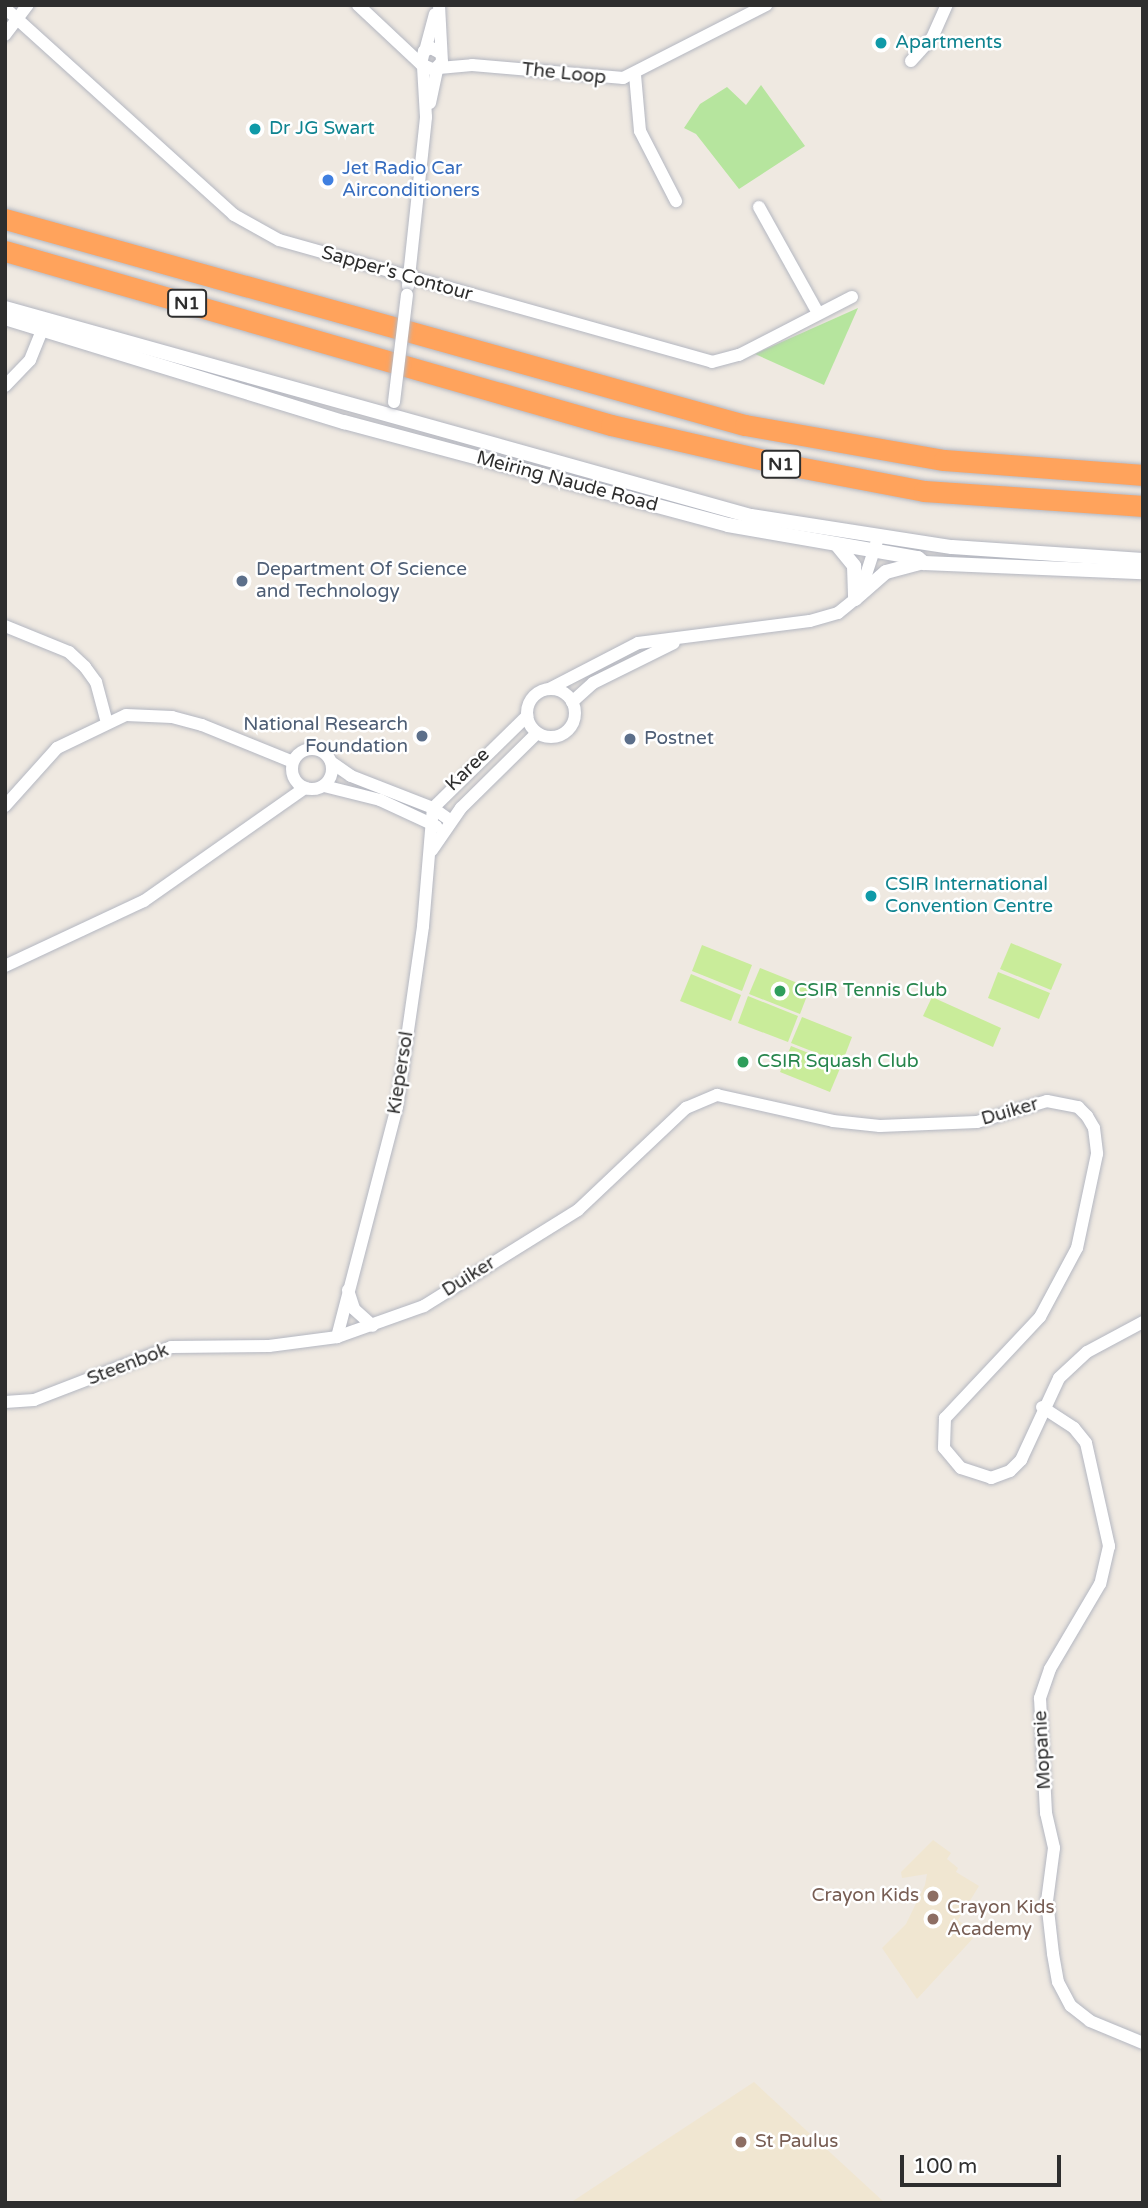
<!DOCTYPE html>
<style>
body{margin:0}
#map{position:relative;width:1148px;height:2208px;overflow:hidden;background:#efe9e1;font-family:"Varela Round",sans-serif}
div>[style]{position:absolute}
.education>*{inset:0;background:#f0e6d1}
.green>*{inset:0;background:#b6e59e}
.pitch>*{inset:0;background:#c9ec9a}
.roads{filter:drop-shadow(0 0 2px #b4b7c1) drop-shadow(0 0 2px #b4b7c1)}
.minor>*{height:12px;margin:-6px;padding:0 6px;transform-origin:6px;border-radius:6px;background:#fff}
.minor>.ring{margin:-6px;padding:0;box-sizing:content-box;background:none;border:12px solid #fff;border-radius:50%}
.tertiary>*{height:14px;margin:-7px;padding:0 7px;transform-origin:7px;border-radius:7px;background:#fff}
.motorway>*{height:21px;margin:-10.5px;padding:0 10.5px;transform-origin:10.5px;border-radius:10.5px;background:#ffa35c}
.bridges{filter:drop-shadow(0 0 2px #b4b7c1) drop-shadow(0 0 2px #b4b7c1)}
.minor-bridge>*{height:12px;margin:-6px;padding:0 6px;transform-origin:6px;border-radius:6px;background:#fff}
.dots>*{width:19px;height:19px;translate:-50% -50%;box-sizing:border-box;border:4px solid #fff;border-radius:50%}
span{translate:-50% -50%;white-space:nowrap;text-align:center;line-height:1.15;-webkit-text-stroke:5px #fff;paint-order:stroke}
.shield-label span{padding:2px 5px;background:#fff;border:2px solid;border-radius:5px;-webkit-text-stroke-width:0}
.shield-label{font-size:18px;color:#2e2e2e;font-weight:700}
.culture-label{font-size:19px;color:#0d838f}
.left{translate:0 -50%;text-align:left}
.street-label{font-size:19px;color:#2e2e2e}
.shop-label{font-size:19px;color:#366cbe}
.service-label{font-size:19px;color:#4e5e75}
.right{translate:-100% -50%;text-align:right}
.leisure-label{font-size:19px;color:#27864d}
.education-label{font-size:19px;color:#785e54}
.frame{position:absolute;inset:0;border:7px solid #2e2e2e;pointer-events:none}
.scale{position:absolute;left:900px;top:2155px;width:161px;height:32px;box-sizing:border-box;border:4px solid #2e2e2e;border-top:0;padding-left:9px;font-size:21px;line-height:24px;white-space:nowrap;color:#2e2e2e;-webkit-text-stroke:5px #fff;paint-order:stroke}
</style>
<div id="map">
<div class="education">
<div style="clip-path:polygon(933px 1840px,951px 1853px,947px 1859px,958px 1868px,956px 1872px,979px 1886px,958px 1920px,977px 1934px,917px 1999px,882px 1948px,906px 1924px,925px 1885px,927px 1874px,902px 1878px,901px 1872px)"></div>
<div style="clip-path:polygon(754px 2082px,885px 2203px,570px 2203px)"></div>
</div>
<div class="green">
<div style="clip-path:polygon(761px 85px,805px 146px,739px 189px,696px 134px,684px 128px,700px 104px,727px 87px,746px 105px)"></div>
<div style="clip-path:polygon(858px 308px,824px 385px,755px 354px)"></div>
</div>
<div class="pitch">
<div style="clip-path:polygon(1011px 943px,1062px 964px,1051px 990px,1000px 969px)"></div>
<div style="clip-path:polygon(702px 945px,752px 965px,742px 991px,692px 971px)"></div>
<div style="clip-path:polygon(760px 968px,810px 988px,800px 1014px,749px 994px)"></div>
<div style="clip-path:polygon(998px 972px,1050px 993px,1039px 1019px,988px 998px)"></div>
<div style="clip-path:polygon(691px 974px,741px 995px,731px 1021px,680px 1001px)"></div>
<div style="clip-path:polygon(748px 996px,798px 1016px,788px 1042px,738px 1023px)"></div>
<div style="clip-path:polygon(932px 997px,1001px 1028px,993px 1047px,923px 1016px)"></div>
<div style="clip-path:polygon(802px 1017px,852px 1037px,842px 1063px,791px 1043px)"></div>
<div style="clip-path:polygon(791px 1046px,841px 1066px,830px 1092px,780px 1072px)"></div>
</div>
<div class="roads">
<div class="minor">
<div style="left:358px;top:5px;width:86px;rotate:43.1deg"></div>
<div style="left:439px;top:5px;width:57px;rotate:87deg"></div>
<div style="left:442px;top:62px;width:11px;rotate:135deg"></div>
<div style="left:434px;top:70px;width:14px;rotate:-155deg"></div>
<div style="left:421px;top:64px;width:13px;rotate:-77deg"></div>
<div style="left:424px;top:51px;width:8px;rotate:-23deg"></div>
<div style="left:431px;top:48px;width:10px;rotate:29deg"></div>
<div style="left:5px;top:8px;width:309px;rotate:42.1deg"></div>
<div style="left:234px;top:215px;width:51px;rotate:29.1deg"></div>
<div style="left:279px;top:240px;width:450px;rotate:15.7deg"></div>
<div style="left:712px;top:362px;width:28px;rotate:-15deg"></div>
<div style="left:739px;top:355px;width:127px;rotate:-27.2deg"></div>
<div style="left:5px;top:35px;width:38px;rotate:-53deg"></div>
<div style="left:425px;top:51px;width:38px;rotate:-75deg"></div>
<div style="left:911px;top:61px;width:31px;rotate:-48deg"></div>
<div style="left:932px;top:38px;width:36px;rotate:-66deg"></div>
<div style="left:439px;top:68px;width:33px;rotate:-5deg"></div>
<div style="left:472px;top:65px;width:152px;rotate:4.9deg"></div>
<div style="left:623px;top:78px;width:161px;rotate:-27deg"></div>
<div style="left:635px;top:75px;width:56px;rotate:84.9deg"></div>
<div style="left:640px;top:131px;width:79px;rotate:62.8deg"></div>
<div style="left:430px;top:103px;width:35px;rotate:-78deg"></div>
<div style="left:759px;top:207px;width:121px;rotate:60.9deg"></div>
<div style="left:408px;top:286px;width:170px;rotate:-83.9deg"></div>
<div style="left:426px;top:117px;width:50px;rotate:-93.4deg"></div>
<div style="left:5px;top:386px;width:36px;rotate:-46deg"></div>
<div style="left:30px;top:360px;width:40px;rotate:-68deg"></div>
<div style="left:5px;top:626px;width:69px;rotate:22.1deg"></div>
<div style="left:69px;top:652px;width:22px;rotate:43deg"></div>
<div style="left:85px;top:667px;width:19px;rotate:54deg"></div>
<div style="left:96px;top:682px;width:42px;rotate:75deg"></div>
<div style="left:549px;top:689px;width:100px;rotate:-27.3deg"></div>
<div style="left:638px;top:643px;width:173px;rotate:-7.3deg"></div>
<div style="left:810px;top:621px;width:29px;rotate:-16deg"></div>
<div style="left:838px;top:613px;width:22px;rotate:-39deg"></div>
<div style="left:855px;top:599px;width:20px;rotate:-63deg"></div>
<div style="left:864px;top:581px;width:45px;rotate:-72deg"></div>
<div class="ring" style="left:527px;top:689px;width:36px;height:36px"></div>
<div style="left:572px;top:702px;width:28px;rotate:-42deg"></div>
<div style="left:593px;top:683px;width:90px;rotate:-26.3deg"></div>
<div class="ring" style="left:292px;top:749px;width:28px;height:28px"></div>
<div style="left:331px;top:762px;width:24px;rotate:35deg"></div>
<div style="left:351px;top:776px;width:88px;rotate:21.3deg"></div>
<div style="left:433px;top:808px;width:22px;rotate:36deg"></div>
<div style="left:324px;top:786px;width:58px;rotate:14deg"></div>
<div style="left:380px;top:800px;width:62px;rotate:24.9deg"></div>
<div style="left:5px;top:806px;width:78px;rotate:-48.1deg"></div>
<div style="left:57px;top:748px;width:76px;rotate:-25.6deg"></div>
<div style="left:126px;top:715px;width:46px;rotate:2.5deg"></div>
<div style="left:172px;top:717px;width:31px;rotate:15deg"></div>
<div style="left:202px;top:725px;width:98px;rotate:22.1deg"></div>
<div style="left:432px;top:850px;width:51px;rotate:-55.4deg"></div>
<div style="left:461px;top:808px;width:107px;rotate:-44.6deg"></div>
<div style="left:5px;top:966px;width:153px;rotate:-25.1deg"></div>
<div style="left:144px;top:901px;width:197px;rotate:-35.1deg"></div>
<div style="left:348px;top:1290px;width:20px;rotate:72deg"></div>
<div style="left:354px;top:1309px;width:25px;rotate:42deg"></div>
<div style="left:337px;top:1337px;width:238px;rotate:-75.4deg"></div>
<div style="left:397px;top:1107px;width:183px;rotate:-81.8deg"></div>
<div style="left:423px;top:926px;width:118px;rotate:-85.2deg"></div>
<div style="left:433px;top:808px;width:132px;rotate:-44.4deg"></div>
<div style="left:5px;top:1402px;width:29px;rotate:-4deg"></div>
<div style="left:34px;top:1400px;width:147px;rotate:-21.1deg"></div>
<div style="left:171px;top:1347px;width:98px;rotate:-0.6deg"></div>
<div style="left:269px;top:1346px;width:69px;rotate:-7.5deg"></div>
<div style="left:337px;top:1337px;width:92px;rotate:-19.6deg"></div>
<div style="left:424px;top:1306px;width:181px;rotate:-31.9deg"></div>
<div style="left:578px;top:1210px;width:149px;rotate:-43.4deg"></div>
<div style="left:686px;top:1108px;width:34px;rotate:-23deg"></div>
<div style="left:717px;top:1095px;width:119px;rotate:12.6deg"></div>
<div style="left:833px;top:1121px;width:47px;rotate:6.1deg"></div>
<div style="left:880px;top:1126px;width:97px;rotate:-2.4deg"></div>
<div style="left:977px;top:1122px;width:73px;rotate:-16.7deg"></div>
<div style="left:1047px;top:1101px;width:32px;rotate:11deg"></div>
<div style="left:1078px;top:1107px;width:13px;rotate:45deg"></div>
<div style="left:1087px;top:1116px;width:14px;rotate:60deg"></div>
<div style="left:1094px;top:1128px;width:26px;rotate:83deg"></div>
<div style="left:1097px;top:1154px;width:96px;rotate:102deg"></div>
<div style="left:1077px;top:1248px;width:78px;rotate:118.2deg"></div>
<div style="left:1040px;top:1317px;width:139px;rotate:133.2deg"></div>
<div style="left:945px;top:1418px;width:30px;rotate:92deg"></div>
<div style="left:944px;top:1448px;width:26px;rotate:50deg"></div>
<div style="left:961px;top:1468px;width:32px;rotate:18deg"></div>
<div style="left:991px;top:1478px;width:20px;rotate:-20deg"></div>
<div style="left:1010px;top:1471px;width:16px;rotate:-45deg"></div>
<div style="left:1021px;top:1460px;width:90px;rotate:-65.1deg"></div>
<div style="left:1059px;top:1378px;width:38px;rotate:-43deg"></div>
<div style="left:1087px;top:1352px;width:64px;rotate:-28.2deg"></div>
<div style="left:1042px;top:1407px;width:38px;rotate:33deg"></div>
<div style="left:1074px;top:1428px;width:19px;rotate:51deg"></div>
<div style="left:1086px;top:1443px;width:106px;rotate:77.4deg"></div>
<div style="left:1109px;top:1546px;width:39px;rotate:103deg"></div>
<div style="left:1100px;top:1584px;width:99px;rotate:120.5deg"></div>
<div style="left:1050px;top:1669px;width:31px;rotate:109deg"></div>
<div style="left:1040px;top:1698px;width:115px;rotate:87deg"></div>
<div style="left:1046px;top:1813px;width:36px;rotate:77deg"></div>
<div style="left:1054px;top:1848px;width:53px;rotate:97.5deg"></div>
<div style="left:1047px;top:1901px;width:53px;rotate:83.5deg"></div>
<div style="left:1053px;top:1954px;width:28px;rotate:80deg"></div>
<div style="left:1058px;top:1982px;width:27px;rotate:62deg"></div>
<div style="left:1071px;top:2006px;width:24px;rotate:38deg"></div>
<div style="left:1090px;top:2021px;width:57px;rotate:22.5deg"></div>
</div>
<div class="tertiary">
<div style="left:5px;top:308px;width:774px;rotate:15.58deg"></div>
<div style="left:751px;top:516px;width:203px;rotate:8.8deg"></div>
<div style="left:952px;top:547px;width:191px;rotate:3.9deg"></div>
<div style="left:5px;top:318px;width:355px;rotate:17.1deg"></div>
<div style="left:344px;top:422px;width:398px;rotate:15deg"></div>
<div style="left:728px;top:525px;width:193px;rotate:9.9deg"></div>
<div style="left:918px;top:558px;width:8px;rotate:40deg"></div>
<div style="left:924px;top:563px;width:219px;rotate:2.4deg"></div>
<div style="left:838px;top:546px;width:26px;rotate:51deg"></div>
<div style="left:854px;top:566px;width:33px;rotate:88deg"></div>
<div style="left:855px;top:599px;width:41px;rotate:-41.1deg"></div>
<div style="left:886px;top:572px;width:34px;rotate:-15deg"></div>
</div>
<div class="motorway">
<div style="left:5px;top:219px;width:768px;rotate:15.56deg"></div>
<div style="left:745px;top:425px;width:202px;rotate:10deg"></div>
<div style="left:944px;top:460px;width:200px;rotate:4.3deg"></div>
<div style="left:5px;top:251px;width:630px;rotate:16.02deg"></div>
<div style="left:611px;top:425px;width:165px;rotate:12.9deg"></div>
<div style="left:772px;top:462px;width:155px;rotate:10.8deg"></div>
<div style="left:924px;top:491px;width:220px;rotate:3.9deg"></div>
</div>
</div>
<div class="bridges">
<div class="minor-bridge">
<div style="left:394px;top:402px;width:108px;rotate:-83.1deg"></div>
</div>
</div>
<div class="dots">
<div style="left:881px;top:43px;background:#0f9aa8"></div>
<div style="left:255px;top:129px;background:#0f9aa8"></div>
<div style="left:328px;top:180px;background:#3f7fe0"></div>
<div style="left:242px;top:581px;background:#5c6f8a"></div>
<div style="left:422px;top:736px;background:#5c6f8a"></div>
<div style="left:630px;top:739px;background:#5c6f8a"></div>
<div style="left:871px;top:896px;background:#0f9aa8"></div>
<div style="left:780px;top:991px;background:#2e9e5b"></div>
<div style="left:743px;top:1062px;background:#2e9e5b"></div>
<div style="left:933px;top:1896px;background:#8d6e63"></div>
<div style="left:933px;top:1919px;background:#8d6e63"></div>
<div style="left:741px;top:2142px;background:#8d6e63"></div>
</div>
<div class="shield-label">
<span style="left:187px;top:303px">N1</span>
<span style="left:781px;top:464px">N1</span>
</div>
<div class="culture-label">
<span class="left" style="left:895px;top:43px">Apartments</span>
<span class="left" style="left:269px;top:129px">Dr JG Swart</span>
<span class="left" style="left:885px;top:896px">CSIR International<br>Convention Centre</span>
</div>
<div class="street-label">
<span style="left:564px;top:74px;rotate:6deg">The Loop</span>
<span style="left:397px;top:274px;rotate:16deg">Sapper's Contour</span>
<span style="left:567px;top:482px;rotate:15deg">Meiring Naude Road</span>
<span style="left:468px;top:770px;rotate:-44deg">Karee</span>
<span style="left:401px;top:1073px;rotate:-81deg">Kiepersol</span>
<span style="left:1010px;top:1112px;rotate:-16deg">Duiker</span>
<span style="left:469px;top:1277px;rotate:-32deg">Duiker</span>
<span style="left:128px;top:1365px;rotate:-21deg">Steenbok</span>
<span style="left:1043px;top:1750px;rotate:-93deg">Mopanie</span>
</div>
<div class="shop-label">
<span class="left" style="left:342px;top:180px">Jet Radio Car<br>Airconditioners</span>
</div>
<div class="service-label">
<span class="left" style="left:256px;top:581px">Department Of Science<br>and Technology</span>
<span class="right" style="left:408px;top:736px">National Research<br>Foundation</span>
<span class="left" style="left:644px;top:739px">Postnet</span>
</div>
<div class="leisure-label">
<span class="left" style="left:794px;top:991px">CSIR Tennis Club</span>
<span class="left" style="left:757px;top:1062px">CSIR Squash Club</span>
</div>
<div class="education-label">
<span class="right" style="left:919px;top:1896px">Crayon Kids</span>
<span class="left" style="left:947px;top:1919px">Crayon Kids<br>Academy</span>
<span class="left" style="left:755px;top:2142px">St Paulus</span>
</div>
<div class="frame"></div>
<div class="scale">100 m</div>
</div>
